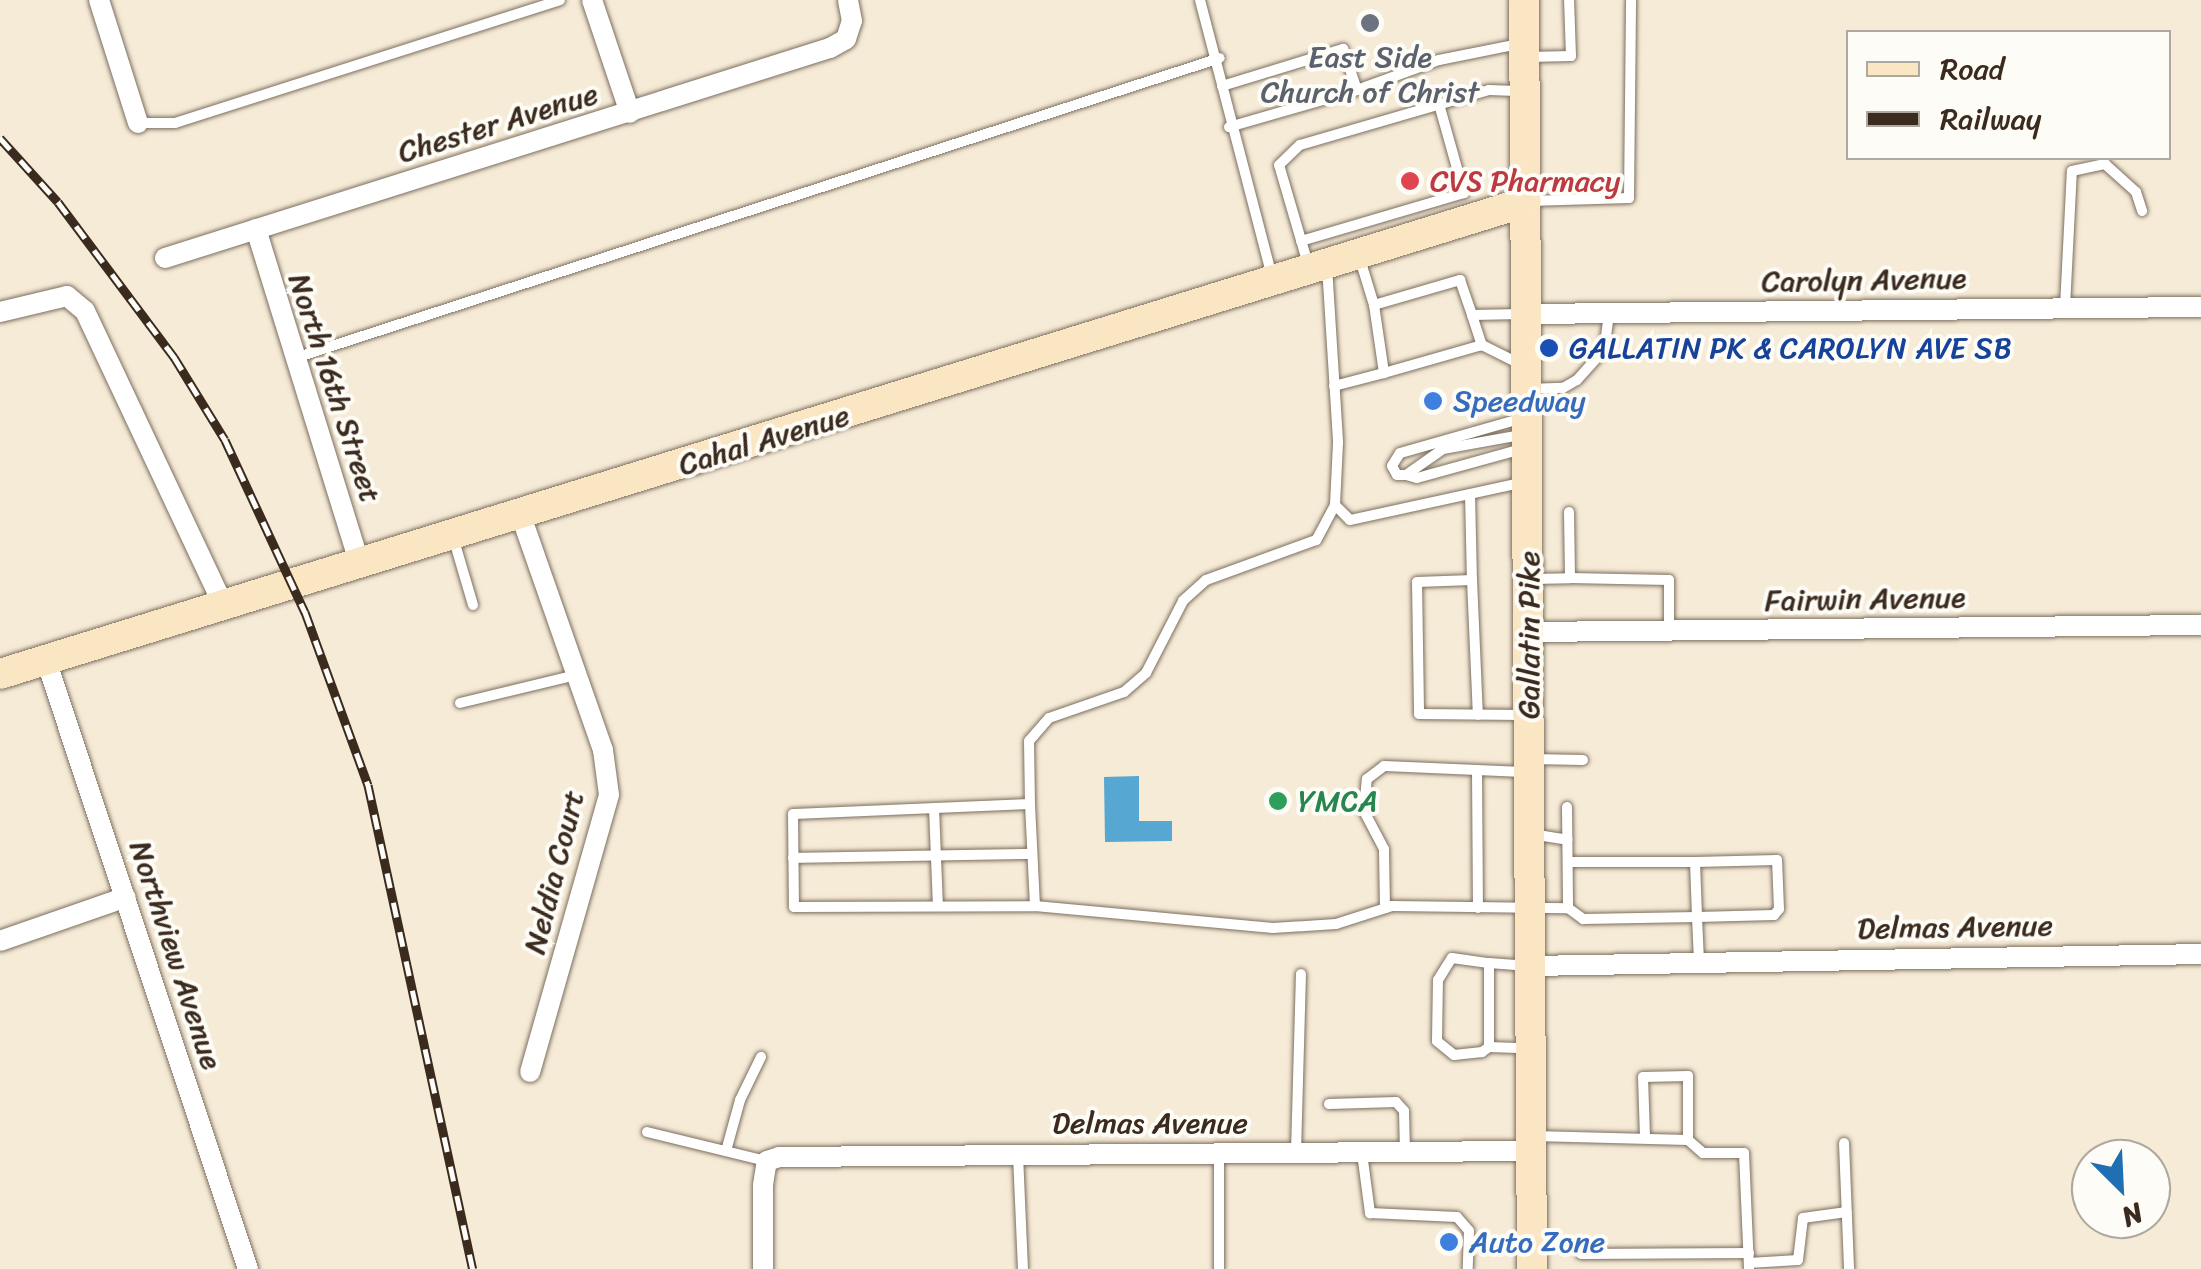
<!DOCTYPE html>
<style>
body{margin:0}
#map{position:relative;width:2201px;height:1269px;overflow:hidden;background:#f6ebd7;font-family:Sriracha,sans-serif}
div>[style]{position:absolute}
.water>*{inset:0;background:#56a7d1}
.roads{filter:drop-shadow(0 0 2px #7c6e5f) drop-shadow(0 0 2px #7c6e5f)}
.lane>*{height:10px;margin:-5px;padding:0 5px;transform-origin:5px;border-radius:5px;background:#fff}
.street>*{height:20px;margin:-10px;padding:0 10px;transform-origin:10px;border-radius:10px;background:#fff}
.secondary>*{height:30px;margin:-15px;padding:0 15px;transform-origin:15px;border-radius:15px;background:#fbe6c4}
.rail>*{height:9px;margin-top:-4.5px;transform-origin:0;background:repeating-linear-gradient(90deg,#fdfcf7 0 15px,#3b2a1e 0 30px);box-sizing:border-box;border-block:2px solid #3b2a1e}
.dots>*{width:28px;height:28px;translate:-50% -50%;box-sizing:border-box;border:5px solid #fdfcf7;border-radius:50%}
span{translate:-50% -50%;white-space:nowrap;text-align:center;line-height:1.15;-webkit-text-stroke:8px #fdfcf7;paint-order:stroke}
.worship-label{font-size:30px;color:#5b616d}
.street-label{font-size:30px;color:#3b2a1e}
.health-label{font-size:30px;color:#be3a42}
.left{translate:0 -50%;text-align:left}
.transit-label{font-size:30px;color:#164399}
.shop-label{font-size:30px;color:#366cbe}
.leisure-label{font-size:30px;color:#27864d}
.legend{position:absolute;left:1846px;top:30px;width:325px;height:130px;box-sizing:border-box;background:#fdfcf7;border:2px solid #afa8a0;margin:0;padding:12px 18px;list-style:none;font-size:30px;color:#3b2a1e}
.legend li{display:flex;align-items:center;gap:20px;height:50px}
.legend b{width:50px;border:2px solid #afa8a0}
.north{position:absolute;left:2071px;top:1139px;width:100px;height:100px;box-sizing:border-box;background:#fdfcf7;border:2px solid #afa8a0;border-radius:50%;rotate:156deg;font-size:28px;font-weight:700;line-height:40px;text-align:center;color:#3b2a1e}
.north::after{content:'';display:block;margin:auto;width:35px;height:45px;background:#1f6fb2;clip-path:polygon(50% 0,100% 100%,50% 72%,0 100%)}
</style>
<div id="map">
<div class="water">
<div style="clip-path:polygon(1139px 776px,1139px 821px,1172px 821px,1172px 841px,1105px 842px,1104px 777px)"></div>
</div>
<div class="roads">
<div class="lane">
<div style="left:1200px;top:0;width:285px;rotate:75.4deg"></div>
<div style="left:1528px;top:57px;width:43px;rotate:-1.3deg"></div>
<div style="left:1571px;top:56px;width:56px;rotate:-92deg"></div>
<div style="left:1222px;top:86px;width:127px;rotate:-17deg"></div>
<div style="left:1343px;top:49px;width:43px;rotate:71.1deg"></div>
<div style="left:1357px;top:90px;width:87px;rotate:-20.1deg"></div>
<div style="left:1439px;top:60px;width:82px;rotate:-11.3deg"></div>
<div style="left:138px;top:123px;width:37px"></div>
<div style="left:175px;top:123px;width:404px;rotate:-17.7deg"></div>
<div style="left:1229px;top:127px;width:133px;rotate:-16.1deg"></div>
<div style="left:1529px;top:201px;width:100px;rotate:-1.7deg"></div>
<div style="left:1629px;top:198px;width:198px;rotate:-89.4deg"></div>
<div style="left:1301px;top:241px;width:170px;rotate:-16.4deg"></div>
<div style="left:1464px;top:193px;width:92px;rotate:-105.7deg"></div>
<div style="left:1359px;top:256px;width:51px;rotate:73deg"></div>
<div style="left:1374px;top:305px;width:90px;rotate:-16.2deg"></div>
<div style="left:1460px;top:280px;width:37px;rotate:71deg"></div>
<div style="left:1472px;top:315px;width:50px;rotate:-1.1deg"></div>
<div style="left:1308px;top:264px;width:103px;rotate:-106.3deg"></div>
<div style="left:1279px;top:165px;width:29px;rotate:-44deg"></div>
<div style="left:1300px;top:145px;width:197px;rotate:-16.2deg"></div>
<div style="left:1489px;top:90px;width:34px;rotate:2deg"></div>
<div style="left:1327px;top:266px;width:177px;rotate:86.4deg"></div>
<div style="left:1338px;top:443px;width:62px;rotate:92.8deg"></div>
<div style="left:1335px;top:505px;width:40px;rotate:118deg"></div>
<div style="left:1316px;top:540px;width:117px;rotate:160deg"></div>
<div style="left:1206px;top:580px;width:31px;rotate:138deg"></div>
<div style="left:1183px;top:601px;width:81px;rotate:117.2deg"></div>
<div style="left:1146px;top:673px;width:29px;rotate:139deg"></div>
<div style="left:1124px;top:692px;width:79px;rotate:160.9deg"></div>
<div style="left:1049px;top:718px;width:30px;rotate:131deg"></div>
<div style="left:1029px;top:741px;width:63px;rotate:89.1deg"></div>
<div style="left:1030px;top:804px;width:237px;rotate:177.6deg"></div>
<div style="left:793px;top:814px;width:93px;rotate:89.4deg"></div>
<div style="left:794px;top:907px;width:241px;rotate:-0.2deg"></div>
<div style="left:1035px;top:906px;width:239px;rotate:5.3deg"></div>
<div style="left:1273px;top:928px;width:63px;rotate:-3.6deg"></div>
<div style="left:1336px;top:924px;width:59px;rotate:-17.8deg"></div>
<div style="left:1392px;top:906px;width:176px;rotate:0.7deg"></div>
<div style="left:1374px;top:305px;width:69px;rotate:81.6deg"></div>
<div style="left:1384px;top:373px;width:102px;rotate:-15.9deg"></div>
<div style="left:2065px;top:307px;width:136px;rotate:-87.1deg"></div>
<div style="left:2072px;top:171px;width:34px;rotate:-12deg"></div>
<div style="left:2105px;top:164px;width:42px;rotate:42.1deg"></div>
<div style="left:2136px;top:192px;width:20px;rotate:72deg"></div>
<div style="left:1472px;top:315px;width:32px;rotate:72deg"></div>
<div style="left:1482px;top:345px;width:47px;rotate:26.6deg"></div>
<div style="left:295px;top:358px;width:972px;rotate:-17.97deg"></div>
<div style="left:1334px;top:386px;width:52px;rotate:-14.6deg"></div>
<div style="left:1528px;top:389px;width:35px;rotate:-2deg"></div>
<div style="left:1563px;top:388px;width:16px;rotate:-30deg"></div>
<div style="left:1577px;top:380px;width:40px;rotate:-48deg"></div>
<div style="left:1604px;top:350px;width:36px;rotate:-82deg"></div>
<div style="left:1523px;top:418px;width:128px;rotate:164.1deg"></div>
<div style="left:1400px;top:453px;width:15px;rotate:122deg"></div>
<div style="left:1392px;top:466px;width:10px;rotate:61deg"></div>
<div style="left:1397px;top:475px;width:9px"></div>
<div style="left:1406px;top:475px;width:45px;rotate:-35.1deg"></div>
<div style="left:1443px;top:449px;width:84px;rotate:-10.2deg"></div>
<div style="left:1406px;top:475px;width:11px;rotate:15deg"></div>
<div style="left:1417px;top:478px;width:112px;rotate:-15.5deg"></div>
<div style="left:1470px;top:494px;width:86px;rotate:88.7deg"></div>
<div style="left:1472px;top:580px;width:55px;rotate:177.9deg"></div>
<div style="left:1417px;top:582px;width:132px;rotate:89.1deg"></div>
<div style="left:1419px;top:714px;width:104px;rotate:0.6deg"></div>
<div style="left:1335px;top:505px;width:21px;rotate:45deg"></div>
<div style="left:1350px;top:520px;width:178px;rotate:-12.3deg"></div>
<div style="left:1569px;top:512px;width:66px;rotate:89.1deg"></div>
<div style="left:1570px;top:578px;width:99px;rotate:1.2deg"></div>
<div style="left:1669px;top:580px;width:50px;rotate:90deg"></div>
<div style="left:453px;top:537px;width:71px;rotate:73.6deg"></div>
<div style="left:1531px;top:579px;width:39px;rotate:-1deg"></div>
<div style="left:1472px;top:580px;width:135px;rotate:87.5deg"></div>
<div style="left:460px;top:703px;width:119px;rotate:-13.6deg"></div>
<div style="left:1531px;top:759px;width:52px;rotate:1.1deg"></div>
<div style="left:1477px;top:770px;width:138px;rotate:89.6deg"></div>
<div style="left:1030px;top:804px;width:102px;rotate:87.2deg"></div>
<div style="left:1567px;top:807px;width:101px;rotate:89.4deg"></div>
<div style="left:1568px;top:908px;width:19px;rotate:36deg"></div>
<div style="left:1583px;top:919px;width:114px;rotate:-1deg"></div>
<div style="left:1697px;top:917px;width:44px;rotate:87.4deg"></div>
<div style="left:934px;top:808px;width:98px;rotate:87.7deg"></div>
<div style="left:1531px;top:834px;width:37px;rotate:9deg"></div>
<div style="left:793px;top:858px;width:239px;rotate:-1deg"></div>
<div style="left:1568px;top:862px;width:127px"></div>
<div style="left:1695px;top:862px;width:55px;rotate:87.9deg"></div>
<div style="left:1697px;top:917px;width:77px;rotate:-1.5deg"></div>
<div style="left:1774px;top:915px;width:8px;rotate:-50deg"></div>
<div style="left:1779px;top:909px;width:49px;rotate:-92.3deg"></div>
<div style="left:1777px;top:860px;width:82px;rotate:178.6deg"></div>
<div style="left:1385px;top:908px;width:59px;rotate:-91deg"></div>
<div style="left:1384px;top:849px;width:43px;rotate:-117.8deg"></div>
<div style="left:1364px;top:811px;width:32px;rotate:-85deg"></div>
<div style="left:1367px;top:779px;width:21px;rotate:-37deg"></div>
<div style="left:1384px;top:766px;width:140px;rotate:2.5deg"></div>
<div style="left:1452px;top:958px;width:37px;rotate:8deg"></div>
<div style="left:1489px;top:963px;width:84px;rotate:90deg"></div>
<div style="left:1489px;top:1047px;width:9px;rotate:144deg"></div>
<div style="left:1482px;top:1052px;width:28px;rotate:174deg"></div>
<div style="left:1454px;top:1055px;width:22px;rotate:-141deg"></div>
<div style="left:1437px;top:1041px;width:61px;rotate:-89.1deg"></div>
<div style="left:1438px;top:980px;width:26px;rotate:-58deg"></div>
<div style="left:1489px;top:963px;width:40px;rotate:4.3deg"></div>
<div style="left:1489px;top:1047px;width:36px;rotate:2deg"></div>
<div style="left:1329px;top:1104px;width:67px;rotate:-1.7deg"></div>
<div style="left:1396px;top:1102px;width:12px;rotate:48deg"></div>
<div style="left:1404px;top:1111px;width:40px;rotate:88.6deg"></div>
<div style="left:647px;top:1132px;width:122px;rotate:13.7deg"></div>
<div style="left:1534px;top:1136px;width:154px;rotate:1.5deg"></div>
<div style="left:1645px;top:1137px;width:60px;rotate:-91.9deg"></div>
<div style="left:1643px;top:1077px;width:45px;rotate:-1.3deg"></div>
<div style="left:1688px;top:1076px;width:64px;rotate:90deg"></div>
<div style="left:1688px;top:1140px;width:20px;rotate:41deg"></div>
<div style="left:1703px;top:1153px;width:41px"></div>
<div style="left:1744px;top:1153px;width:116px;rotate:87.5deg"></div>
<div style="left:1844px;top:1143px;width:126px;rotate:87.7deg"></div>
<div style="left:726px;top:1151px;width:53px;rotate:-74.6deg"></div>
<div style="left:740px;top:1100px;width:48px;rotate:-64deg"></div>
<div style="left:1296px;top:1152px;width:178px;rotate:-88.4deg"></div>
<div style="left:1362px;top:1153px;width:61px;rotate:82.4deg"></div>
<div style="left:1370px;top:1213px;width:87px;rotate:2.6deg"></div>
<div style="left:1457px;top:1217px;width:18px;rotate:49deg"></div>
<div style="left:1469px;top:1231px;width:38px;rotate:92deg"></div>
<div style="left:1018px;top:1155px;width:114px;rotate:87.5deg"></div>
<div style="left:1581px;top:1254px;width:168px;rotate:-0.3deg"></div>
<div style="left:1749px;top:1263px;width:49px;rotate:-3.5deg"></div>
<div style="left:1798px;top:1260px;width:42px;rotate:-83.2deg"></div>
<div style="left:1803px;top:1218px;width:44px;rotate:-7.8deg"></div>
<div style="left:1219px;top:1269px;width:115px;rotate:-90deg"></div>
</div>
<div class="street">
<div style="left:99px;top:0;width:129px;rotate:72.4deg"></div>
<div style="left:592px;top:0;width:119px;rotate:71.4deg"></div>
<div style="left:256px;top:229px;width:351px;rotate:72.8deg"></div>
<div style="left:165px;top:258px;width:697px;rotate:-17.53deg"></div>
<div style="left:830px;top:48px;width:18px;rotate:-29deg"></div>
<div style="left:846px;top:39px;width:19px;rotate:-72deg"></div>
<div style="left:852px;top:21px;width:21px;rotate:-101deg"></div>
<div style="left:0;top:312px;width:69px;rotate:-13.4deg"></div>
<div style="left:67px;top:296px;width:23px;rotate:40deg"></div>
<div style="left:85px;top:311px;width:327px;rotate:64.8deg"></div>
<div style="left:1528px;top:314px;width:673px;rotate:-0.6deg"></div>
<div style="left:521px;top:516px;width:248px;rotate:70.7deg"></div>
<div style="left:603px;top:750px;width:45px;rotate:82.4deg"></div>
<div style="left:609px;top:795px;width:288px;rotate:105.9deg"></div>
<div style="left:1530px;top:632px;width:671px;rotate:-0.6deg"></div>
<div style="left:46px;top:660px;width:642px;rotate:71.65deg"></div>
<div style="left:0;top:941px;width:133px;rotate:-19.2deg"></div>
<div style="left:1530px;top:966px;width:671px;rotate:-1.02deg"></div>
<div style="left:763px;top:1269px;width:84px;rotate:-90deg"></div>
<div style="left:763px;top:1185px;width:24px;rotate:-81deg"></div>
<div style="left:767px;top:1161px;width:13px;rotate:-18deg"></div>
<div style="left:779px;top:1157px;width:755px;rotate:-0.46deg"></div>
</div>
<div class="secondary">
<div style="left:1524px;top:0;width:1269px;rotate:89.64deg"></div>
<div style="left:0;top:674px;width:1597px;rotate:-17.19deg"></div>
</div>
</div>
<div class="rail">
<div style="left:0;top:138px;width:86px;rotate:47.8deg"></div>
<div style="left:58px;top:202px;width:194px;rotate:53.2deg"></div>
<div style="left:174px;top:357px;width:97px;rotate:58.4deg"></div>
<div style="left:225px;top:440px;width:190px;rotate:65.1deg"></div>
<div style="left:305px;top:612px;width:184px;rotate:70deg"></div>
<div style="left:368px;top:785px;width:495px;rotate:77.8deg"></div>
</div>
<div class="dots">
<div style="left:1370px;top:23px;background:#6b7280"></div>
<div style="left:1410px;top:181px;background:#e0444e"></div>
<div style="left:1549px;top:348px;background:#1a4fb4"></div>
<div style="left:1433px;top:401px;background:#3f7fe0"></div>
<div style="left:1278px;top:801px;background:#2e9e5b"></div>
<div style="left:1449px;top:1242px;background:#3f7fe0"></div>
</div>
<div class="worship-label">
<span style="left:1370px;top:74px">East Side<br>Church of Christ</span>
</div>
<div class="street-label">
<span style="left:498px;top:123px;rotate:-17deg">Chester Avenue</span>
<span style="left:1864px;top:280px;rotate:-1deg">Carolyn Avenue</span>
<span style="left:335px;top:388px;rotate:72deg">North 16th Street</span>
<span style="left:764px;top:440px;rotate:-17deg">Cahal Avenue</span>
<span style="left:1865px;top:599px;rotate:-1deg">Fairwin Avenue</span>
<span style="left:1529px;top:635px;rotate:-90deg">Gallatin Pike</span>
<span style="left:554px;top:872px;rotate:-76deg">Neldia Court</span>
<span style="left:1955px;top:927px;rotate:-1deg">Delmas Avenue</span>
<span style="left:176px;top:955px;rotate:72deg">Northview Avenue</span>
<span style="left:1150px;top:1123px">Delmas Avenue</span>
</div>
<div class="health-label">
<span class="left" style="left:1430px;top:181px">CVS Pharmacy</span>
</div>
<div class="transit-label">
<span class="left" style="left:1569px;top:348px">GALLATIN PK &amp; CAROLYN AVE SB</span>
</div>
<div class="shop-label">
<span class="left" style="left:1453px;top:401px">Speedway</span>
<span class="left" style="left:1469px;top:1242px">Auto Zone</span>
</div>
<div class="leisure-label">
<span class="left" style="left:1298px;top:801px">YMCA</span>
</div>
<ul class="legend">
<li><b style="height:12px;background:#fbe6c4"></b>Road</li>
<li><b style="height:12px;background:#3b2a1e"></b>Railway</li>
</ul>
<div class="north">N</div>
</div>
